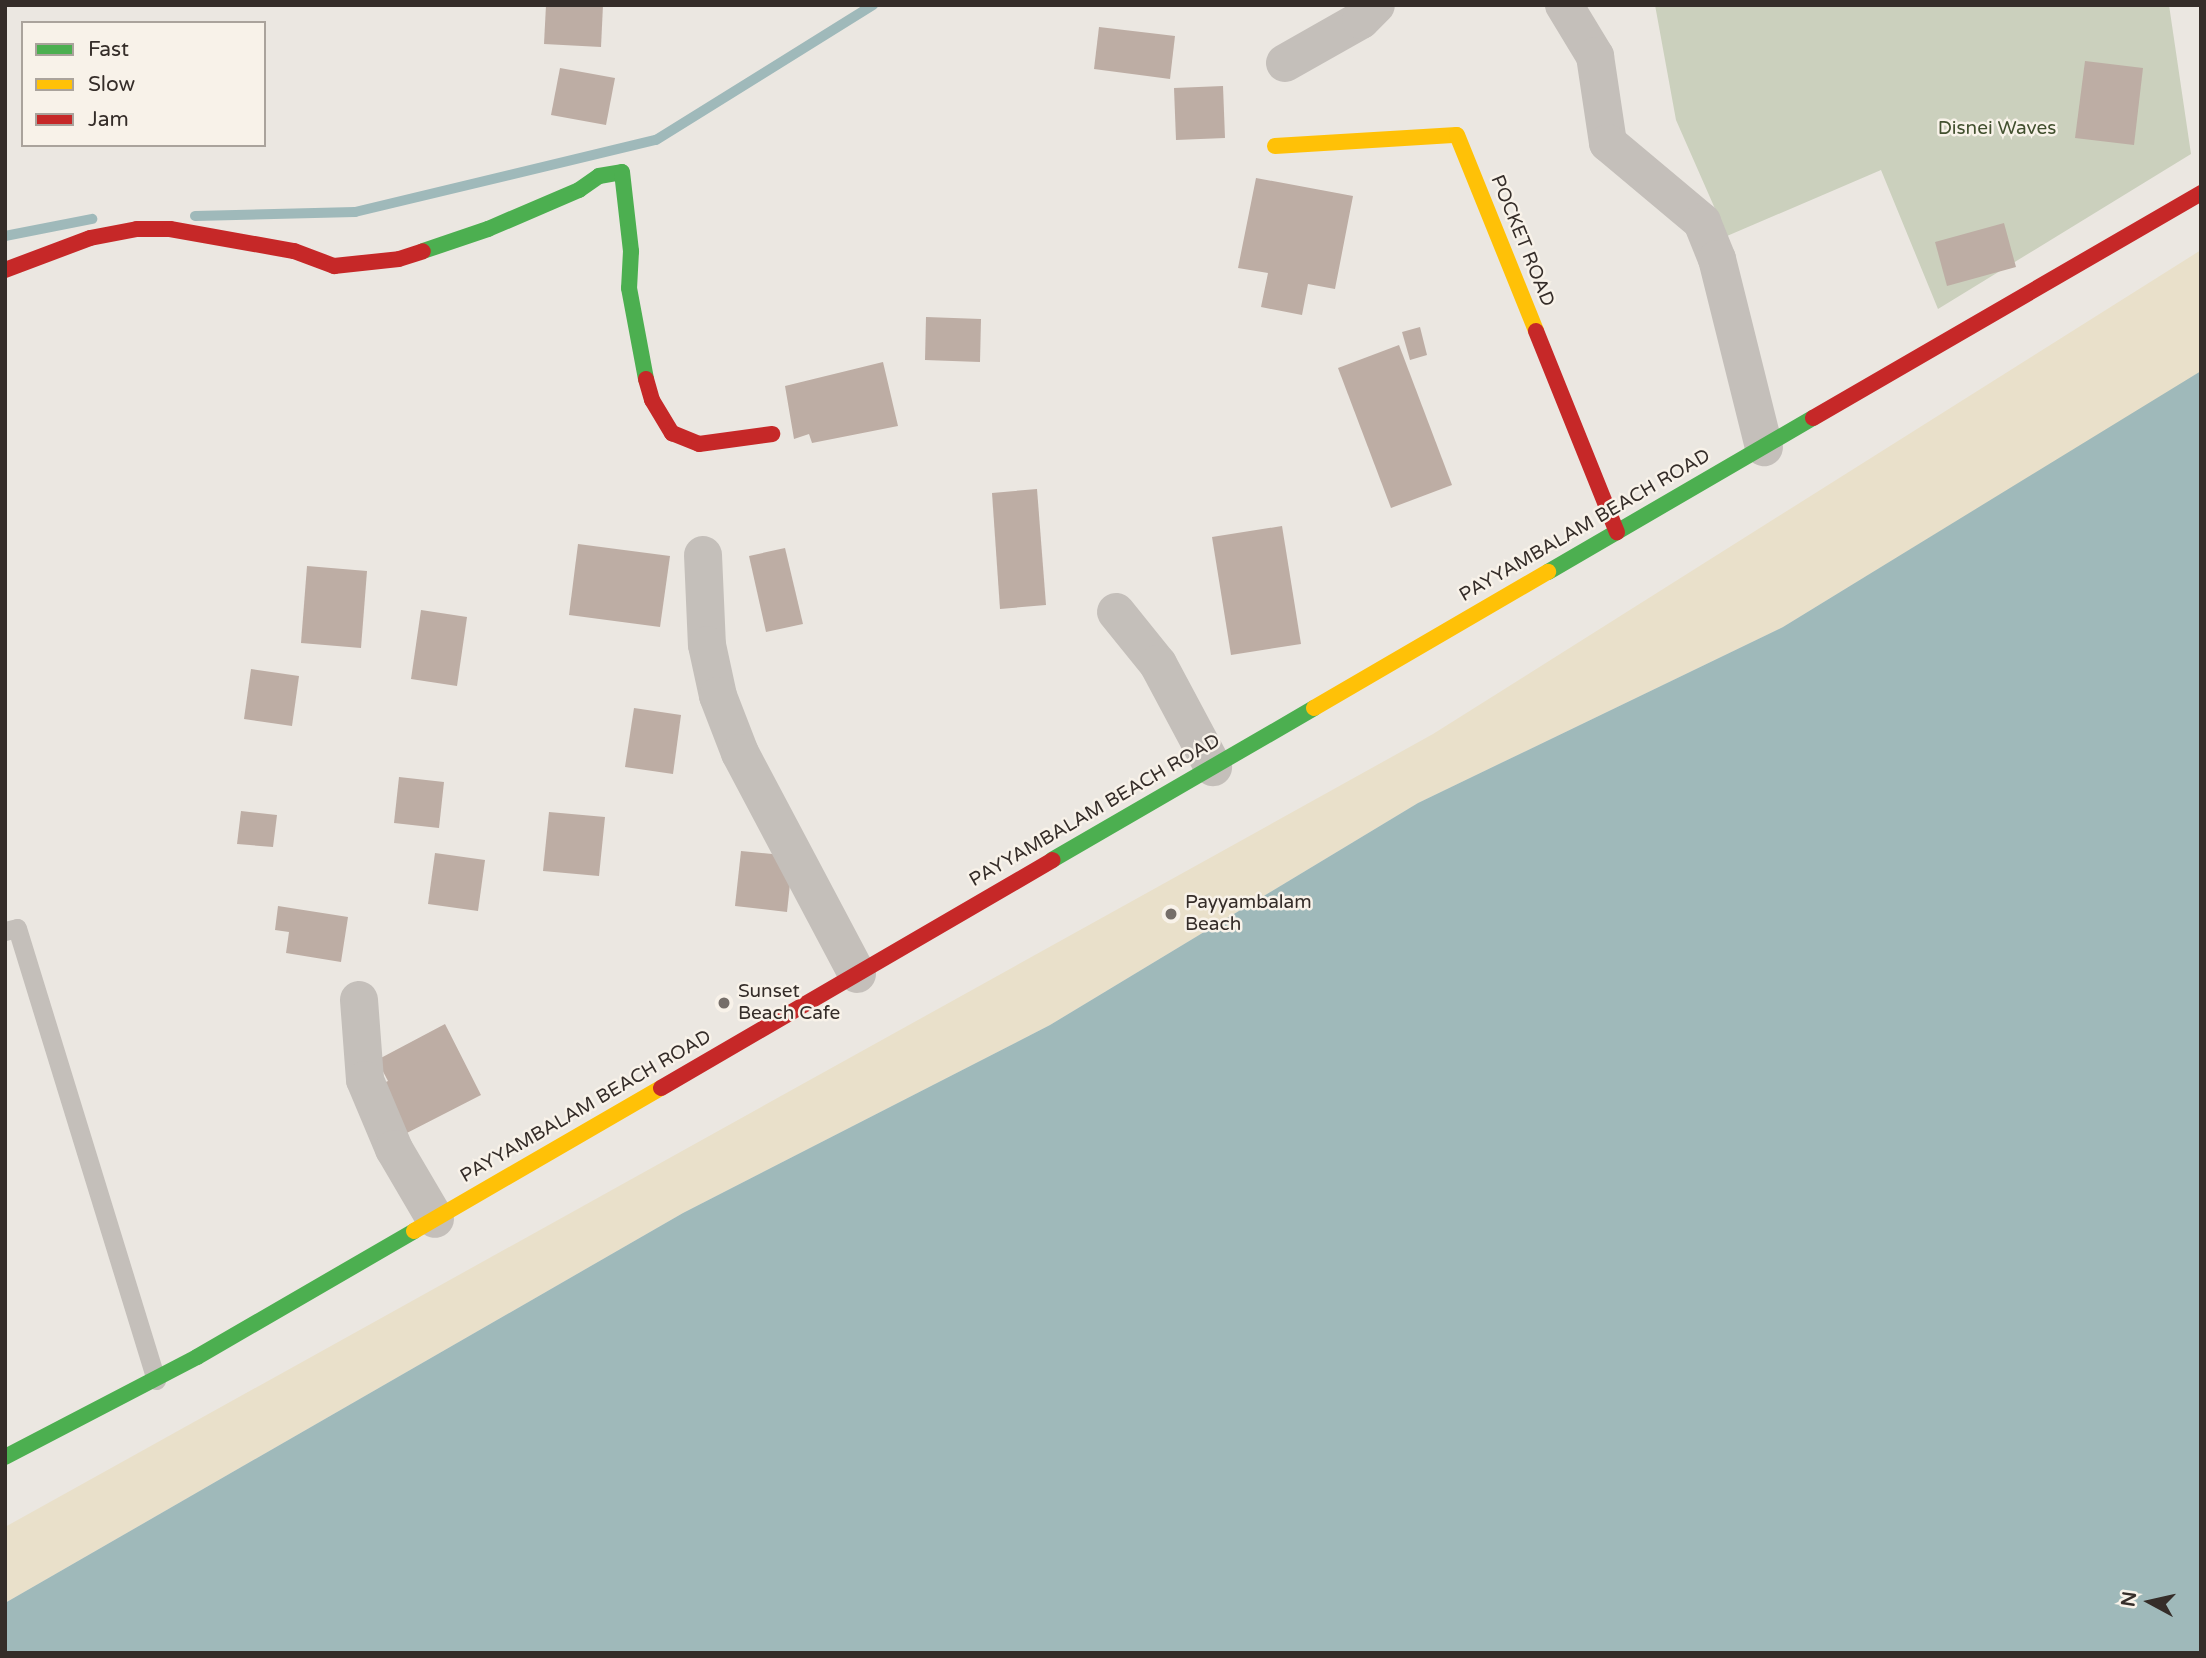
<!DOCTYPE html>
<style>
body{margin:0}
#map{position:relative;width:2206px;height:1658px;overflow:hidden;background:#ebe7e1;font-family:"Varela Round",sans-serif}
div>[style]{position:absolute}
.green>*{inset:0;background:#cbd0bd}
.sand>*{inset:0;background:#e9e0ca}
.water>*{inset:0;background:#9fb9ba}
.stream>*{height:10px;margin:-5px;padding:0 5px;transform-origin:5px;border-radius:5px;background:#9fb9ba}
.building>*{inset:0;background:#bdada4}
.lane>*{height:19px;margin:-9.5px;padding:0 9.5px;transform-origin:9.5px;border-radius:9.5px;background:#c4bfba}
.street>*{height:38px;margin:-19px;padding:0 19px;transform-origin:19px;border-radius:19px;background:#c4bfba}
.fast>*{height:16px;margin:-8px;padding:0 8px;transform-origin:8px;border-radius:8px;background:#4caf50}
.slow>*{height:16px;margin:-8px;padding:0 8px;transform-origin:8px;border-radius:8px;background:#ffc107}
.jam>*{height:16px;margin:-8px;padding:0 8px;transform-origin:8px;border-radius:8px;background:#c62828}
.dots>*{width:19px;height:19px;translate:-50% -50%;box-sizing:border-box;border:4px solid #f8f2e9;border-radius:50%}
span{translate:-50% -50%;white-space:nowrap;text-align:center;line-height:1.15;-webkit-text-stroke:5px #f8f2e9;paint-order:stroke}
.park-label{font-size:19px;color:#42502f}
.street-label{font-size:19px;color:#352d29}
.poi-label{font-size:19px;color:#352d29}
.left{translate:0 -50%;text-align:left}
.frame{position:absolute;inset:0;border:7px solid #352d29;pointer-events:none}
.legend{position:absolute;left:21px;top:21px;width:245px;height:126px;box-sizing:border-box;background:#f8f2e9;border:2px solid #aaa39c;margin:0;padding:9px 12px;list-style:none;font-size:21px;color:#352d29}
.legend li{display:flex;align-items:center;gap:14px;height:35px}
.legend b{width:35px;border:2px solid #aaa39c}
.north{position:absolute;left:2115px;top:1567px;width:70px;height:70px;-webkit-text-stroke:5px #f8f2e9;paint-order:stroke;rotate:278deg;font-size:19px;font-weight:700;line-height:28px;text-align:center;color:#352d29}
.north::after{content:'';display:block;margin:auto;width:24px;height:32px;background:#352d29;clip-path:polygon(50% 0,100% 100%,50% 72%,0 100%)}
</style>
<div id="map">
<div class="green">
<div style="clip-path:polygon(1655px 5px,2169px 5px,2191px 154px,1938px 309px,1881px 170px,1727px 236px,1676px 120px)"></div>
</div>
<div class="sand">
<div style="clip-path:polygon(2201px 250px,2201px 372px,1783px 627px,1418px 803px,1050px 1025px,683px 1213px,5px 1603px,5px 1527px,1433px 734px)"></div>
</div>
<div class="water">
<div style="clip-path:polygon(2201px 371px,2201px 1653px,5px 1653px,5px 1603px,683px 1213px,1050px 1025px,1418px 803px,1783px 627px)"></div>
</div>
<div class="stream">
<div style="left:195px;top:216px;width:160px;rotate:-1.4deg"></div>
<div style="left:355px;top:212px;width:309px;rotate:-13.5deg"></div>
<div style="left:656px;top:140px;width:256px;rotate:-31.9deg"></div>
<div style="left:5px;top:236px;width:89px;rotate:-11.1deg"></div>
</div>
<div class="building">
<div style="clip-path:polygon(546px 5px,603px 5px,601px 47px,544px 44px)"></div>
<div style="clip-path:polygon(1099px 27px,1175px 36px,1170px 79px,1094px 69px)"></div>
<div style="clip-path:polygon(2085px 61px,2143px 68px,2134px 145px,2075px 138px)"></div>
<div style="clip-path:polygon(560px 68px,615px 78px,606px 125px,551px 115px)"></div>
<div style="clip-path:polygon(1223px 86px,1225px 138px,1176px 140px,1174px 88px)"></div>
<div style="clip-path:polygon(1256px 178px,1353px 196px,1335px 289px,1308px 284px,1302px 315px,1261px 307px,1268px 273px,1238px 268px)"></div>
<div style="clip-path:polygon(2004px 223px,2016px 267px,1947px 286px,1935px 242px)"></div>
<div style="clip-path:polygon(926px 317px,981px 319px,980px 362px,925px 360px)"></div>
<div style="clip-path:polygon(1420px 327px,1427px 355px,1410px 360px,1402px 332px)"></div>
<div style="clip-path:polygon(1399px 345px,1452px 485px,1391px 508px,1338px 368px)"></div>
<div style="clip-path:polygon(883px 362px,898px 426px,812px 443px,809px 434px,794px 439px,785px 386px)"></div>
<div style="clip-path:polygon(1037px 489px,1046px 605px,1000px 609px,992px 493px)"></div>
<div style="clip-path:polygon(1282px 526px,1301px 644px,1231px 655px,1212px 537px)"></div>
<div style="clip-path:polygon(578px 544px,670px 556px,660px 627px,569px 615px)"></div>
<div style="clip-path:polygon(785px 548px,803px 624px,766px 632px,749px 556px)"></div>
<div style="clip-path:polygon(307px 566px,367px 571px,361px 648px,301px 643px)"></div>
<div style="clip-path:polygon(421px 610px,467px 617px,457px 686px,411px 679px)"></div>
<div style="clip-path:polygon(251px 669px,299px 676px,292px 726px,244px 719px)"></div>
<div style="clip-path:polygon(634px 708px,681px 715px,673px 774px,625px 767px)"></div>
<div style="clip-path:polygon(399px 777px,444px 782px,439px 828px,394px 823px)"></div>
<div style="clip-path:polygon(241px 811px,277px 815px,273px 847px,237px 844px)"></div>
<div style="clip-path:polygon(549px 812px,605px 817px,599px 876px,543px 871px)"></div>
<div style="clip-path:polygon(741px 851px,793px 856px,787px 912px,735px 906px)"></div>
<div style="clip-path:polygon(435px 853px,485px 860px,478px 911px,428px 904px)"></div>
<div style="clip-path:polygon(278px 906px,348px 917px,341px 962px,286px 953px,289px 932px,275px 930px)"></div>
<div style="clip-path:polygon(445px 1024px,481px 1095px,401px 1136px,375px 1087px,388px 1081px,377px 1060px)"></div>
</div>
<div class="lane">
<div style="left:5px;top:931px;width:12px;rotate:-14deg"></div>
<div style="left:17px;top:928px;width:473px;rotate:72.9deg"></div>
</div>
<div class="street">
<div style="left:1564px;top:5px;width:60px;rotate:58.7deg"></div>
<div style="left:1595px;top:56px;width:88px;rotate:81.5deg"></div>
<div style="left:1608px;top:143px;width:123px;rotate:40deg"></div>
<div style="left:1702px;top:222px;width:40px;rotate:68deg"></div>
<div style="left:1717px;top:259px;width:194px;rotate:76deg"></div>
<div style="left:1285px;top:63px;width:87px;rotate:-29.5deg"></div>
<div style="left:1361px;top:20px;width:21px;rotate:-45deg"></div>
<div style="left:703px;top:555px;width:90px;rotate:87.5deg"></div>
<div style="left:707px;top:645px;width:52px;rotate:77.8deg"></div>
<div style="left:718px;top:696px;width:61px;rotate:68.9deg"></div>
<div style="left:740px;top:753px;width:250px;rotate:62.1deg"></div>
<div style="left:1116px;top:612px;width:67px;rotate:51.1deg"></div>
<div style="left:1158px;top:664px;width:117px;rotate:61.9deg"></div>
<div style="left:359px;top:1000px;width:80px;rotate:85.7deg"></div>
<div style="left:365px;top:1080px;width:75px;rotate:67.2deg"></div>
<div style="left:394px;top:1149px;width:81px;rotate:59.6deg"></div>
</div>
<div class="fast">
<div style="left:423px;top:251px;width:69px;rotate:-18.7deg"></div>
<div style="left:488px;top:229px;width:99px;rotate:-23.2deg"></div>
<div style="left:579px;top:190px;width:24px;rotate:-35deg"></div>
<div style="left:599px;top:176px;width:23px;rotate:-10deg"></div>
<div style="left:622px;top:172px;width:80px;rotate:83.5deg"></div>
<div style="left:631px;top:251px;width:37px;rotate:93deg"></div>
<div style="left:629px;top:288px;width:93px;rotate:79.4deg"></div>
<div style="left:1548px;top:572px;width:306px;rotate:-30.2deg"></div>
<div style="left:1052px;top:860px;width:303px;rotate:-30.1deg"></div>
<div style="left:5px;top:1457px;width:216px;rotate:-27.5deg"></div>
<div style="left:197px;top:1357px;width:251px;rotate:-30.1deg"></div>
</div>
<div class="slow">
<div style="left:1275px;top:146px;width:182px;rotate:-3.5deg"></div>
<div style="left:1457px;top:135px;width:211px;rotate:68deg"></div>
<div style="left:1314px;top:708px;width:271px;rotate:-30.2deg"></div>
<div style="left:414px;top:1231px;width:285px;rotate:-30.1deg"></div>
</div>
<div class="jam">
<div style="left:5px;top:270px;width:91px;rotate:-20.6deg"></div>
<div style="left:90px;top:238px;width:48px;rotate:-10.8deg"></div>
<div style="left:137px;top:229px;width:33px"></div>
<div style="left:170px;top:229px;width:126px;rotate:10.1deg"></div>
<div style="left:294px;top:251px;width:43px;rotate:20.6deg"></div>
<div style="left:334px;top:266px;width:65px;rotate:-6.1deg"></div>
<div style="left:399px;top:259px;width:25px;rotate:-18deg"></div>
<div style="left:1536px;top:331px;width:217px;rotate:68.1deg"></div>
<div style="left:646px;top:379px;width:22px;rotate:74deg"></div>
<div style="left:652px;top:400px;width:39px;rotate:59deg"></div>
<div style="left:672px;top:433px;width:29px;rotate:22deg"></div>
<div style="left:699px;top:444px;width:74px;rotate:-7.8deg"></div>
<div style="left:1813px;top:418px;width:449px;rotate:-30.1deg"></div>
<div style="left:661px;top:1088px;width:453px;rotate:-30.2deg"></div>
</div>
<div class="dots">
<div style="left:1171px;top:914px;background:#756e69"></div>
<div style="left:724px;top:1003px;background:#756e69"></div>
</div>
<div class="park-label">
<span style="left:1997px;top:129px">Disnei Waves</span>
</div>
<div class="street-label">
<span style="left:1522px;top:241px;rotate:68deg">POCKET ROAD</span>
<span style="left:1585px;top:526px;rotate:-30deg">PAYYAMBALAM BEACH ROAD</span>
<span style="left:1095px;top:811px;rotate:-30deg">PAYYAMBALAM BEACH ROAD</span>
<span style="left:586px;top:1107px;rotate:-30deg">PAYYAMBALAM BEACH ROAD</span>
</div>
<div class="poi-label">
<span class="left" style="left:1185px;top:914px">Payyambalam<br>Beach</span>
<span class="left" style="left:738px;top:1003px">Sunset<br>Beach Cafe</span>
</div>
<div class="frame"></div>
<ul class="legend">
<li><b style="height:9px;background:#4caf50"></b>Fast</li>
<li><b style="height:9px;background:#ffc107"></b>Slow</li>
<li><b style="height:9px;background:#c62828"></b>Jam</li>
</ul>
<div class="north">N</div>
</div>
